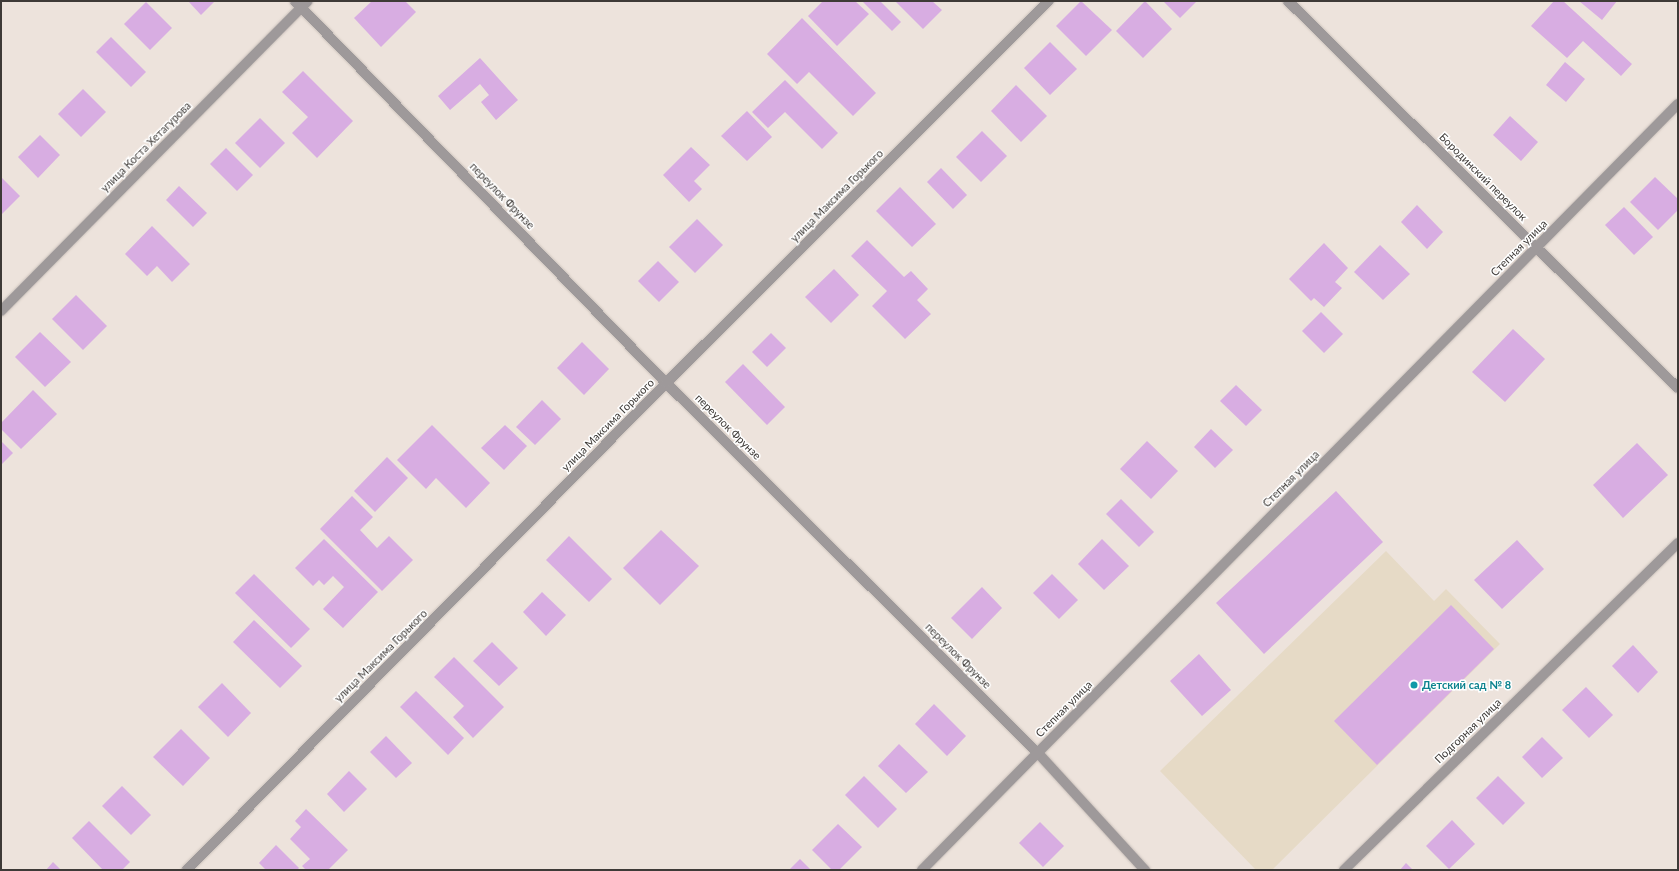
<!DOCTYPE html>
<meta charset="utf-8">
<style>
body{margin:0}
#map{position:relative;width:1679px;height:871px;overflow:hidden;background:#ede3dc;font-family:Lato,sans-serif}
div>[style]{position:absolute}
.education>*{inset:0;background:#e6dac6}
.building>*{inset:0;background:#d8ade2}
.roads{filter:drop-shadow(0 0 1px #cac1bb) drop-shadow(0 0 1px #cac1bb)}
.street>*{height:10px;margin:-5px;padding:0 5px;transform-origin:5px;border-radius:5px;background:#9e999a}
.dots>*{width:11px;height:11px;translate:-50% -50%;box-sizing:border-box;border:2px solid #fff;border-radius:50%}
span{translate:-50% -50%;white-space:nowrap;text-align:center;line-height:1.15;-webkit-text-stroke:3px #fff;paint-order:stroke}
.street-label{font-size:11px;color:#3e3a37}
.culture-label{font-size:11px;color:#0d838f;font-weight:700}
.left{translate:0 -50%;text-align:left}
.frame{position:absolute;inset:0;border:2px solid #3e3a37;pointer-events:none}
</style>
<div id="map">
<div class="education">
<div style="clip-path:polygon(1386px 551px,1434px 601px,1446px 589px,1500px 644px,1272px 870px,1256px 870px,1160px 771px)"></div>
</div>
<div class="building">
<div style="clip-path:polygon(188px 1px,215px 1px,201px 15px)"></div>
<div style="clip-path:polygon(372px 1px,405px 1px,416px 12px,381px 47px,354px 18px)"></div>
<div style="clip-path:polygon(823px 1px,855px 1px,869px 14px,837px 46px,808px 16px)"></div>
<div style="clip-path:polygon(862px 1px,880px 1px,901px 22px,892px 31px)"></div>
<div style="clip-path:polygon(895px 1px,932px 1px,942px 10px,923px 29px)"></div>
<div style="clip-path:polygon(1081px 1px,1112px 30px,1086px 56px,1056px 26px)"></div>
<div style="clip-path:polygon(1145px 1px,1172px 29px,1143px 58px,1116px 31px)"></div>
<div style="clip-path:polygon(1163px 1px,1197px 1px,1180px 18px)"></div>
<div style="clip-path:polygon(1554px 1px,1563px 1px,1632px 64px,1621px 76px,1583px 41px,1567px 58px,1531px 26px)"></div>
<div style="clip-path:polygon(1579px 1px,1617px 1px,1602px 20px)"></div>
<div style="clip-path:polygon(146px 2px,172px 28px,150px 50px,124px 24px)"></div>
<div style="clip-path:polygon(802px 18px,876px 93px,853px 116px,809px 72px,797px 84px,767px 54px)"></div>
<div style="clip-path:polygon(111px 37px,146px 72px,131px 87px,96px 52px)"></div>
<div style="clip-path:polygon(1050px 42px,1077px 69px,1050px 95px,1024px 68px)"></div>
<div style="clip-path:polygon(480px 58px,518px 100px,496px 120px,481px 102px,489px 95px,480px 84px,450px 110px,438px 96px)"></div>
<div style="clip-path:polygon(1565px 62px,1585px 79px,1566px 102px,1546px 85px)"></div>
<div style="clip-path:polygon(303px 71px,353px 121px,317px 158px,292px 133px,308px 117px,282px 92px)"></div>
<div style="clip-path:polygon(785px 80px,838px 133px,822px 149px,785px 112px,768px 128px,752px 112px)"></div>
<div style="clip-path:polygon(1016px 85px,1047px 116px,1021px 142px,991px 111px)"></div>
<div style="clip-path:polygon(83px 89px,106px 112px,81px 137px,58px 114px)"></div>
<div style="clip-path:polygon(747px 111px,772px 137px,747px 161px,721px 136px)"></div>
<div style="clip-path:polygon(1510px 116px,1538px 142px,1521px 161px,1493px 135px)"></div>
<div style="clip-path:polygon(260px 118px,285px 143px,260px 168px,235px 143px)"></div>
<div style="clip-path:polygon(982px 131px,1007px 156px,981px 182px,956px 157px)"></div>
<div style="clip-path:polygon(40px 135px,60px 155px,38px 178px,18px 157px)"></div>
<div style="clip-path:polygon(691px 147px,710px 165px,694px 181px,702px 189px,689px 202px,663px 175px)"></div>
<div style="clip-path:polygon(226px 148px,253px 175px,237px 191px,210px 164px)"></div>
<div style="clip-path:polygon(941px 168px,967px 195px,953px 209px,927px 182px)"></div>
<div style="clip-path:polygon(1px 177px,20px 196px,1px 215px)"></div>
<div style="clip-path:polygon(1655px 177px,1678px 199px,1678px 210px,1658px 230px,1630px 202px)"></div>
<div style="clip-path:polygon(179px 186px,207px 213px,193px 227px,166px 200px)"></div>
<div style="clip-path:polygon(900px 187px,936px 224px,912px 247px,876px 211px)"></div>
<div style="clip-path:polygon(1417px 205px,1443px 232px,1427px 249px,1401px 222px)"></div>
<div style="clip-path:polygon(1624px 207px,1653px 237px,1634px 255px,1605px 225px)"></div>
<div style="clip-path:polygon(697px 219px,723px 245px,695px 273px,669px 247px)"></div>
<div style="clip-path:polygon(152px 226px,190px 264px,172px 282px,157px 266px,147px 276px,125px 254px)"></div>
<div style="clip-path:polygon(867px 240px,904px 277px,911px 271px,928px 289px,917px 300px,931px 314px,905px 339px,872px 306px,887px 291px,851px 256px)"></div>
<div style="clip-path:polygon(1324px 243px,1348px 268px,1335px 282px,1342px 288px,1324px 307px,1314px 298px,1311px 301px,1289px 279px)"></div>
<div style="clip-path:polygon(1380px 245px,1410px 274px,1383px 300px,1354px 272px)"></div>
<div style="clip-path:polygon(658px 261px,679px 282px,659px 302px,638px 281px)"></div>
<div style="clip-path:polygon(834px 269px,859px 295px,831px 323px,805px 297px)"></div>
<div style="clip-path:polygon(76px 295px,107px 326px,83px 350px,52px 319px)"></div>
<div style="clip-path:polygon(1321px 312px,1343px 334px,1324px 353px,1302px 331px)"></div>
<div style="clip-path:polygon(1513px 329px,1545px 359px,1505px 402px,1472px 372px)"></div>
<div style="clip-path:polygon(40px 332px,71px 362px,45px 387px,15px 357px)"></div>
<div style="clip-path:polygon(771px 333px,786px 348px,767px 367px,752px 352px)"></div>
<div style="clip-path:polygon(582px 342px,609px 369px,584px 395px,557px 368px)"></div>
<div style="clip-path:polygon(743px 364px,785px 407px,767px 425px,725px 382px)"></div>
<div style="clip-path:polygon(1236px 385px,1262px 410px,1246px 426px,1220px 401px)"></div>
<div style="clip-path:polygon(33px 390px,57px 414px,21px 449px,1px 429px,1px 423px)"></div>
<div style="clip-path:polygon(542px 400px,561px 419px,535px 445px,516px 427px)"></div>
<div style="clip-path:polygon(432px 425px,490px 483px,466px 508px,436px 478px,426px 489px,397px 460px)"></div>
<div style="clip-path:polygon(505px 425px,527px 446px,504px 470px,481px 448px)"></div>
<div style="clip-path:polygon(1211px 429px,1233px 450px,1215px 468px,1194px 447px)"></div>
<div style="clip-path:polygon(1px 441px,13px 453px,1px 465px)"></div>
<div style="clip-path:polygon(1147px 441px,1178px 471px,1151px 499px,1120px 469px)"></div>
<div style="clip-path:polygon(1637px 443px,1668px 475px,1623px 518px,1593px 485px)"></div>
<div style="clip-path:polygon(387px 457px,408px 478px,375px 512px,354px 491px)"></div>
<div style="clip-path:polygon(1336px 491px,1383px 542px,1264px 654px,1216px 603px)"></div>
<div style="clip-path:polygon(352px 496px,373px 517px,360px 530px,377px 548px,389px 536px,413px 560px,382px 591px,320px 529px)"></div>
<div style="clip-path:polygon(1121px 499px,1154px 532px,1139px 547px,1106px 514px)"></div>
<div style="clip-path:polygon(661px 530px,699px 566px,660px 605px,623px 568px)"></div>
<div style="clip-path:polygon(569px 536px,612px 579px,589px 602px,546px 560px)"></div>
<div style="clip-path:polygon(324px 539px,378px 592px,343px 628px,323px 609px,344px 587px,333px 576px,324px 585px,319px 580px,313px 586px,295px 568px)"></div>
<div style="clip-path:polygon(1102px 539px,1129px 566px,1104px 590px,1078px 564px)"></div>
<div style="clip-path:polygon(1517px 540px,1544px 569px,1502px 609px,1474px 580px)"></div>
<div style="clip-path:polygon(254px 574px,310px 629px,291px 648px,235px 593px)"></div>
<div style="clip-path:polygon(1052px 574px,1078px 600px,1059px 619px,1033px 593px)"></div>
<div style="clip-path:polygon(982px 587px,1002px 608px,972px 639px,951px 618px)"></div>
<div style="clip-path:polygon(542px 592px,566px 615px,546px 636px,523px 612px)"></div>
<div style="clip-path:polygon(1451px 605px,1494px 649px,1377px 765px,1334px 721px)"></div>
<div style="clip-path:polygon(254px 620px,302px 666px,280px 688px,233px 642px)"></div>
<div style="clip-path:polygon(492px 642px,518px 668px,499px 686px,473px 661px)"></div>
<div style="clip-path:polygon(1633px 645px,1658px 672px,1638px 693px,1612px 666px)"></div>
<div style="clip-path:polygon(1199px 654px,1231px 690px,1202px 716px,1170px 681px)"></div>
<div style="clip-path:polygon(454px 657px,504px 707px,473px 738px,453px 717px,464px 706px,434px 677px)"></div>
<div style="clip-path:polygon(222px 683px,251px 713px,228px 737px,198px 707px)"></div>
<div style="clip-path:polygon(1586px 687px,1613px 715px,1589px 738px,1562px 710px)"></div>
<div style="clip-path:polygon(416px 691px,464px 738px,448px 755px,400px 707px)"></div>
<div style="clip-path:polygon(934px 704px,966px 736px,947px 756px,915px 724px)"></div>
<div style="clip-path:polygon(181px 729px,210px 758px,183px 786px,153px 757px)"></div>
<div style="clip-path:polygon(386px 736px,412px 763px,396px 778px,370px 752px)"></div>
<div style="clip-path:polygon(1542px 737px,1563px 758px,1542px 778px,1522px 757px)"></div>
<div style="clip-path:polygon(899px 744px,928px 772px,906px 793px,878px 766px)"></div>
<div style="clip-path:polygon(349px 771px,367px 789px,344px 812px,327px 794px)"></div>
<div style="clip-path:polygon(864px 776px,897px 809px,878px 828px,845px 795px)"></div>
<div style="clip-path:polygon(1498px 776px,1525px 803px,1503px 825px,1476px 798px)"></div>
<div style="clip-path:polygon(122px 786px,151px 815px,131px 835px,102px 806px)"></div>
<div style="clip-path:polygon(306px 809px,348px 850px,328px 870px,306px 870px,302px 866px,310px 859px,290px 839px,301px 827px,295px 821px)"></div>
<div style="clip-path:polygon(1452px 820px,1475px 844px,1449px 869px,1426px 846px)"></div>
<div style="clip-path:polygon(89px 821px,130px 862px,122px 870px,103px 870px,72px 838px)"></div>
<div style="clip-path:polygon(1040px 822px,1064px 846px,1043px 867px,1019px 843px)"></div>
<div style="clip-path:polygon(838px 824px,862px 847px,839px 870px,832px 870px,812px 850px)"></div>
<div style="clip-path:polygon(276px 845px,299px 868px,297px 870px,266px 870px,259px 863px)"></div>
<div style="clip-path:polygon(800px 859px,811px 870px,789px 870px)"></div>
<div style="clip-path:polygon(53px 862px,61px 870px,46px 870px)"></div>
<div style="clip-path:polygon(1406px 863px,1413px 870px,1400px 870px)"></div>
</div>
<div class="roads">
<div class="street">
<div style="left:295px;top:1px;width:533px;rotate:45.84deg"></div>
<div style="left:666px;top:383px;width:525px;rotate:44.85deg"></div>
<div style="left:1038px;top:753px;width:159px;rotate:47.6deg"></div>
<div style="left:1288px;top:1px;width:549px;rotate:44.78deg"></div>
<div style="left:1px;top:311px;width:436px;rotate:-45.3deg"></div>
<div style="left:187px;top:870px;width:683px;rotate:-45.47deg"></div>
<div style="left:666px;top:383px;width:541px;rotate:-44.93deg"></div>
<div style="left:922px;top:870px;width:1076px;rotate:-45.38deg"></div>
<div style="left:1344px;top:870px;width:467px;rotate:-44.4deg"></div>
</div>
</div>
<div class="dots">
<div style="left:1414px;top:685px;background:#0f9aa8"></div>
</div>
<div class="street-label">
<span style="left:146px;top:147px;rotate:-45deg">улица Коста Хетагурова</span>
<span style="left:1483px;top:177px;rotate:45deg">Бородинский переулок</span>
<span style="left:502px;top:196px;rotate:46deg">переулок Фрунзе</span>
<span style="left:837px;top:196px;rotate:-45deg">улица Максима Горького</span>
<span style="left:1519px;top:248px;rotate:-45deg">Степная улица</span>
<span style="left:608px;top:425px;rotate:-45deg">улица Максима Горького</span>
<span style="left:728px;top:427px;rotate:45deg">переулок Фрунзе</span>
<span style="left:1291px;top:479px;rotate:-45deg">Степная улица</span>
<span style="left:381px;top:656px;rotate:-45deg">улица Максима Горького</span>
<span style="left:958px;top:656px;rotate:45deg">переулок Фрунзе</span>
<span style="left:1064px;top:709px;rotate:-45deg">Степная улица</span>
<span style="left:1468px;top:731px;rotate:-44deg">Подгорная улица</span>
</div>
<div class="culture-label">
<span class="left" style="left:1422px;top:685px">Детский сад № 8</span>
</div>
<div class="frame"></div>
</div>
